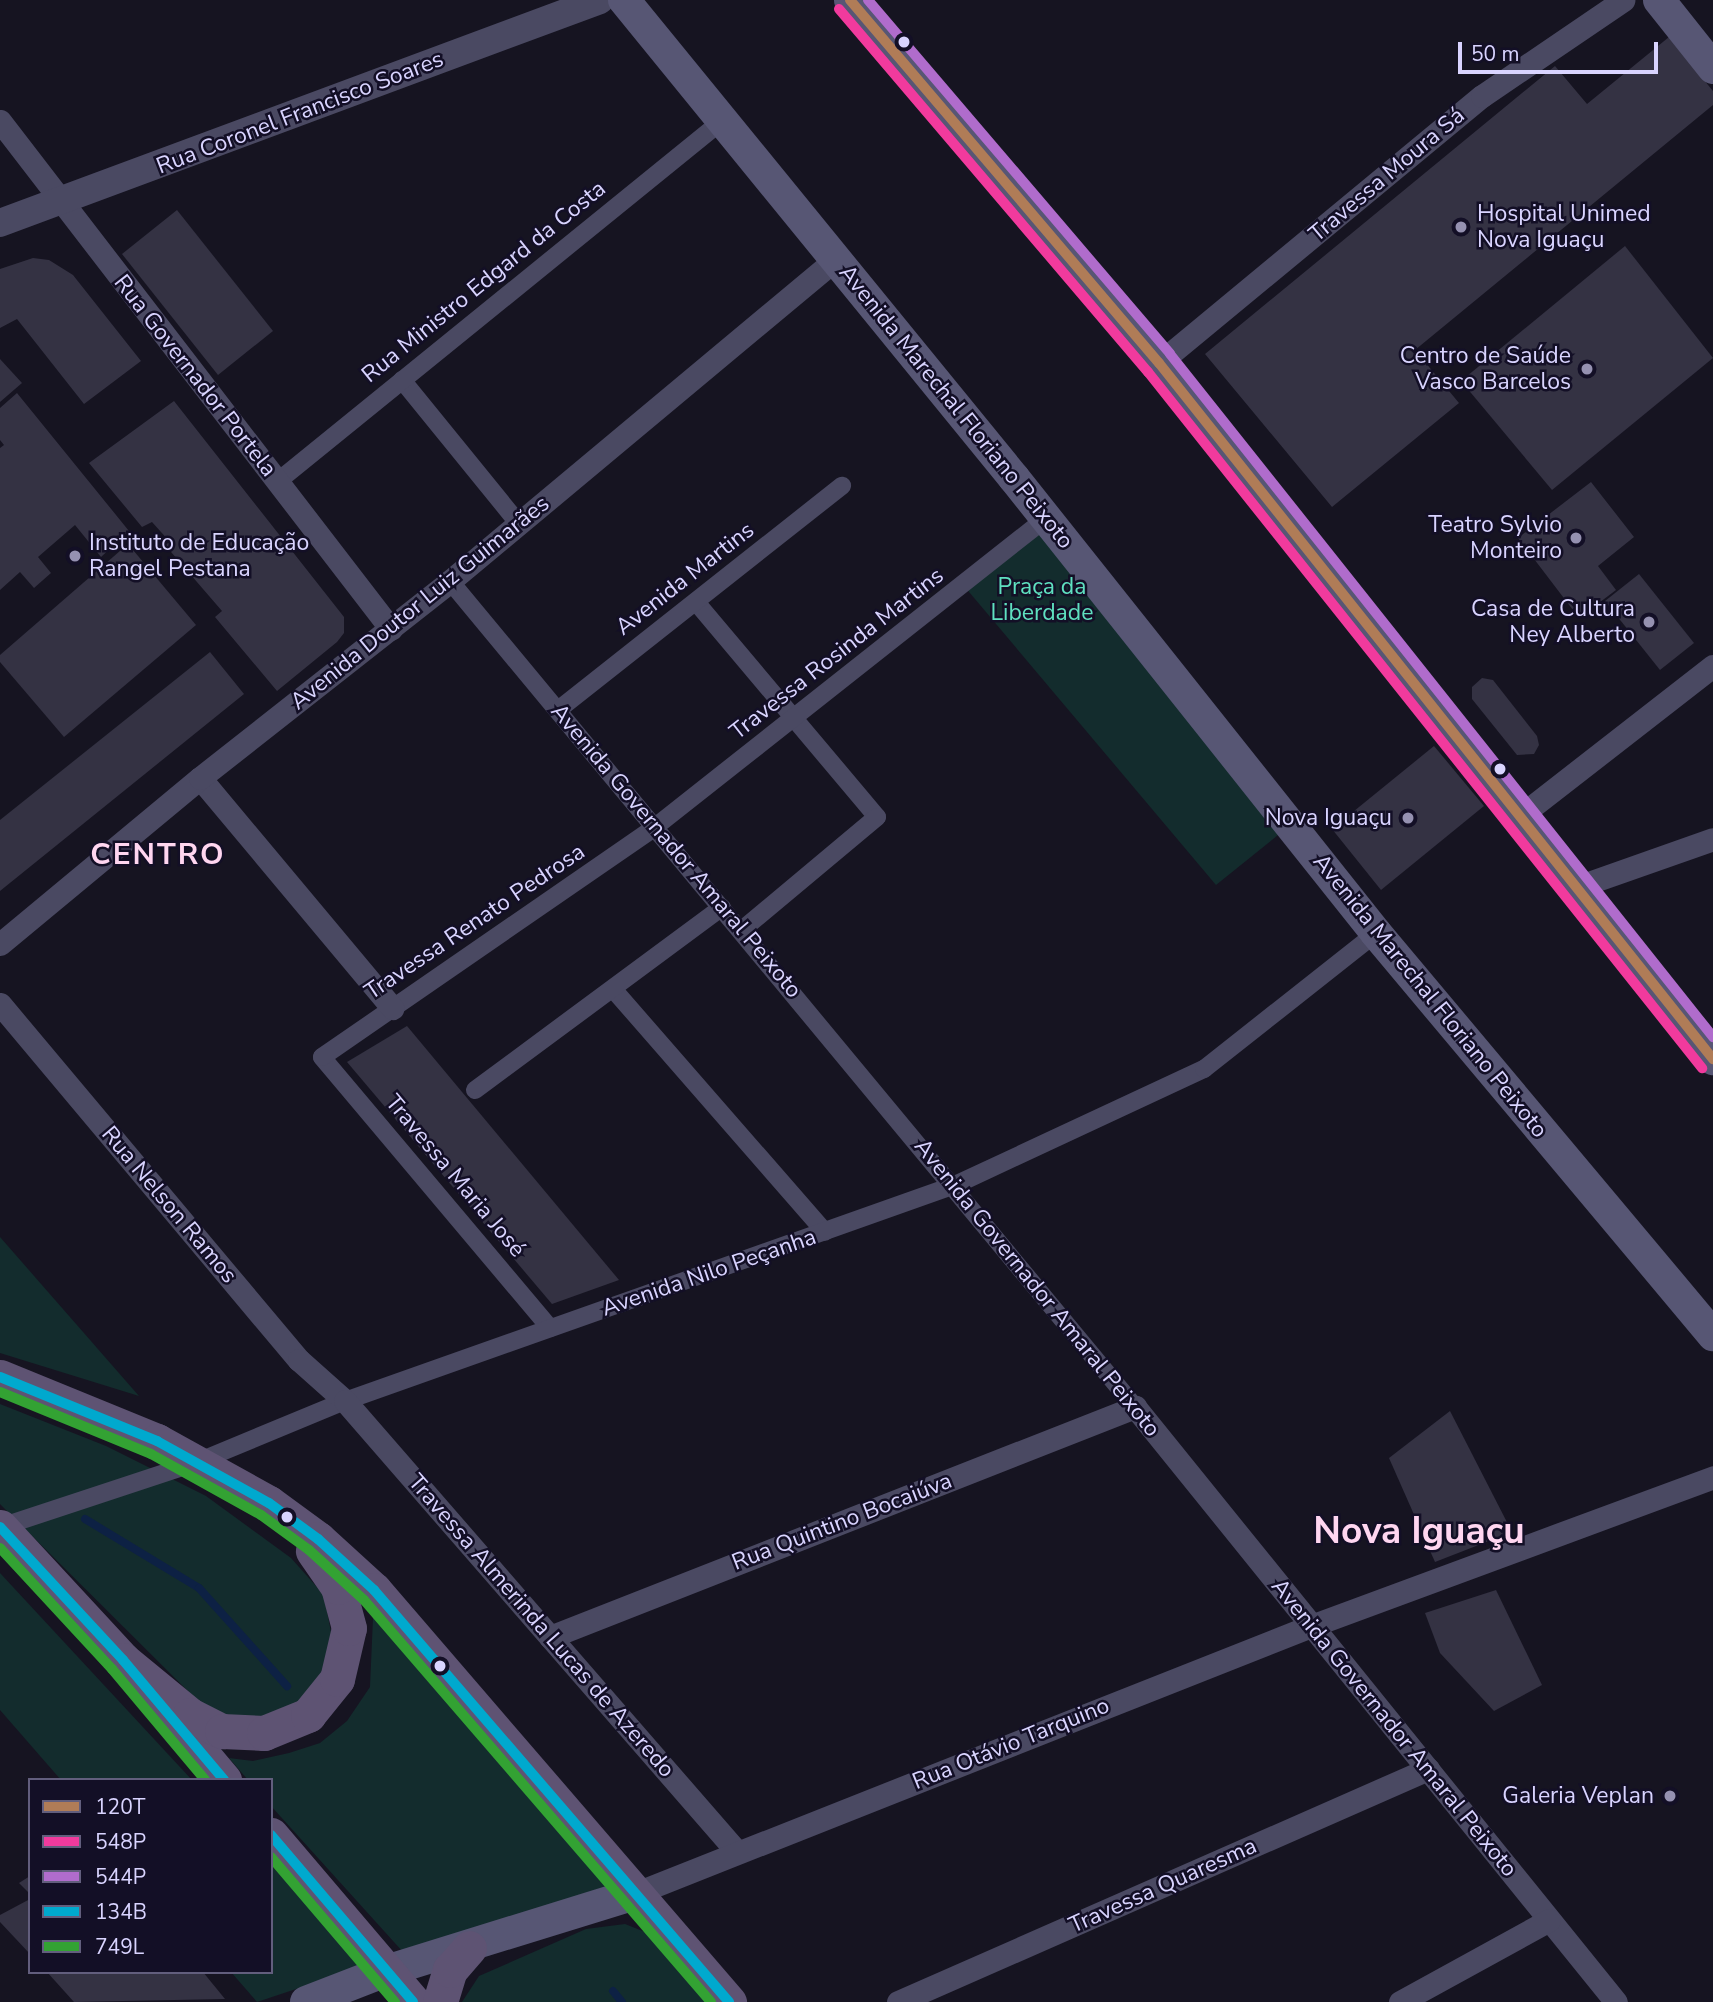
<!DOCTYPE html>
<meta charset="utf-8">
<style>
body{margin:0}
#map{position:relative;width:1713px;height:2002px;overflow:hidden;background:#161421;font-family:"Nunito Sans",sans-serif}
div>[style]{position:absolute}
.green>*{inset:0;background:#132c2d}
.stream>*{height:8px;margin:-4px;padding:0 4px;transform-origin:4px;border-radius:4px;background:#0d2144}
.building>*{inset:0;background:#343243}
.pedestrian>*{height:18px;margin:-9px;padding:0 9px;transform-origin:9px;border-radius:9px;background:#4a4962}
.minor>*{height:23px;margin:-11.5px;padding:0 11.5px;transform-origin:11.5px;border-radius:11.5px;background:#4a4962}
.tertiary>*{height:28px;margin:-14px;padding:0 14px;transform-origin:14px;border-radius:14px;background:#4a4962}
.secondary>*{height:32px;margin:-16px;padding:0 16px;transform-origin:16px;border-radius:16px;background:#575674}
.primary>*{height:35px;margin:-17.5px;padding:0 17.5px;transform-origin:17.5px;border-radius:17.5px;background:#5e5373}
.bus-1>*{height:10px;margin:-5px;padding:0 5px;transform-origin:5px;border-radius:5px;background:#b07c57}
.bus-2>*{height:10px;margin:-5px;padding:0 5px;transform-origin:5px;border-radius:5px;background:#f13a9d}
.bus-3>*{height:10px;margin:-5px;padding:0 5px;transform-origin:5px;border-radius:5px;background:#b06ccc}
.bus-4>*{height:10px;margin:-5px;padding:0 5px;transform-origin:5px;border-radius:5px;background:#00a9ce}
.bus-5>*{height:10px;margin:-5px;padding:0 5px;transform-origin:5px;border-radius:5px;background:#33a233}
.dots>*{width:19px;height:19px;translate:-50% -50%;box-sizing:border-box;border:4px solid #130f26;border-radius:50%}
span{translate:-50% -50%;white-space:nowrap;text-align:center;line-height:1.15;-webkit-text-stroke:5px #130f26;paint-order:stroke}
.street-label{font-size:23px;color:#d9d4ff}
.poi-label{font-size:23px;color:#d9d4ff}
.left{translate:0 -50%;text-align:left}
.right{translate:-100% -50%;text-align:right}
.park-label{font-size:23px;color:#5fe0c0}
.district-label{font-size:30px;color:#ffd6f0;font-weight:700;letter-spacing:2px}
.town-label{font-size:37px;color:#ffd6f0;font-weight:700}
.legend{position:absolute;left:28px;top:1778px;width:245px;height:196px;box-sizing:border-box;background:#130f26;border:2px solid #625e7d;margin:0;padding:9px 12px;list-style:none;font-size:21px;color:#d9d4ff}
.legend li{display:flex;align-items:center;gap:14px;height:35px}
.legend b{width:35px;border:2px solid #625e7d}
.scale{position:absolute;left:1458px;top:42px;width:200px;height:32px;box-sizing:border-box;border:4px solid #d9d4ff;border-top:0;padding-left:9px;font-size:21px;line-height:24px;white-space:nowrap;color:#d9d4ff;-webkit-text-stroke:5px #130f26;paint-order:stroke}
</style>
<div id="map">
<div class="green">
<div style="clip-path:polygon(1045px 522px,1288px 827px,1216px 885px,964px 586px)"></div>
<div style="clip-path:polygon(0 1237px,139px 1396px,0 1353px)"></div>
<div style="clip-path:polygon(0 1404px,106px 1446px,206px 1496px,291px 1558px,324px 1595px,333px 1643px,318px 1690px,265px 1721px,208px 1711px,0 1504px)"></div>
<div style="clip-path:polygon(0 1573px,192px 1780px,61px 1780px,0 1710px)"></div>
<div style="clip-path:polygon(373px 1618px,612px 1889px,403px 1952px,271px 1806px,271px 1780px,248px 1780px,229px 1758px,253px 1761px,289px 1753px,320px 1743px,347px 1721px,370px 1687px)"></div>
<div style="clip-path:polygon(271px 1865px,365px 1966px,257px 2002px,231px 1972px,271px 1972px)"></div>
<div style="clip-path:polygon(625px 1924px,645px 1932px,663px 1948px,709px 2002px,462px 2002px,479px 1976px,586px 1929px)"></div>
</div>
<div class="stream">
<div style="left:85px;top:1519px;width:133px;rotate:31.2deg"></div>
<div style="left:199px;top:1588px;width:132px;rotate:48.1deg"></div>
<div style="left:613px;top:1991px;width:14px;rotate:51deg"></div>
</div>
<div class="building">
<div style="clip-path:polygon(1669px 37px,1713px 91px,1713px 105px,1415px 350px,1459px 403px,1332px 507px,1205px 354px,1555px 66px,1587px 104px)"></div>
<div style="clip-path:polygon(177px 210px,273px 331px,218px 375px,122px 254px)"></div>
<div style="clip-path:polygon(1625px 246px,1713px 358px,1552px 490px,1461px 381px)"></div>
<div style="clip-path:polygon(33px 258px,49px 260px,73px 275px,141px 361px,84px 404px,17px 319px,0 328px,0 269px)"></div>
<div style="clip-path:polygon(0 359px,22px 383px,0 402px)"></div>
<div style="clip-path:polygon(17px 393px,129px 531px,101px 557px,75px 525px,38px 557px,51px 573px,34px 588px,20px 572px,0 590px,0 448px,4px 445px,0 440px,0 408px)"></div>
<div style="clip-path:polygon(174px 401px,344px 617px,344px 633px,337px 642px,277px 691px,215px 617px,222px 611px,165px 545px,170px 542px,152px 522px,142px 527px,89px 463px)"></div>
<div style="clip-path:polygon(1591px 482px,1634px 537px,1598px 566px,1616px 590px,1579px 618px,1518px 538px)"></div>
<div style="clip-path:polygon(128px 544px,196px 625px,64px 737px,0 662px,0 655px)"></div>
<div style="clip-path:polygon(1639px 574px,1694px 643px,1660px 670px,1605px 601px)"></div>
<div style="clip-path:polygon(210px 652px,244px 694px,0 891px,0 820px)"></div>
<div style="clip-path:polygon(1482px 678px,1493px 680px,1537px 736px,1539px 745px,1534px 754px,1517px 755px,1472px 699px,1472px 687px)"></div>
<div style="clip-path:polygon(1434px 746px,1484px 806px,1381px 890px,1332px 829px)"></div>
<div style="clip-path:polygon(407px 1026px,619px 1280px,552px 1304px,347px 1062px)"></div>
<div style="clip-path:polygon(1450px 1411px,1512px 1532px,1435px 1562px,1389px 1458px)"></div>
<div style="clip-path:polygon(1496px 1590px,1542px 1685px,1494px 1711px,1440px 1653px,1425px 1613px)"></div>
<div style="clip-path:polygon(30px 1876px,30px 1894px,19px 1883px)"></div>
<div style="clip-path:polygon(30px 1899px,30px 1954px,0 1922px,0 1915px)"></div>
<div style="clip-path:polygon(47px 1972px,203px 1972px,225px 1999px,74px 2002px)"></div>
</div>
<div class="pedestrian">
<div style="left:402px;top:380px;width:186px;rotate:50.9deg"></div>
<div style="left:277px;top:482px;width:574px;rotate:-39.06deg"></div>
<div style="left:450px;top:581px;width:1073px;rotate:50.33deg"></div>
<div style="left:696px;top:602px;width:281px;rotate:49.9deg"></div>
<div style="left:877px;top:817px;width:176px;rotate:140.1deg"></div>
<div style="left:558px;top:710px;width:362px;rotate:-38.3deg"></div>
<div style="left:613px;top:989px;width:322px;rotate:48.9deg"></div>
<div style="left:475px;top:1090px;width:307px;rotate:-36.5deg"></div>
<div style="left:550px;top:1328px;width:354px;rotate:-130.1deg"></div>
<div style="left:322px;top:1057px;width:405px;rotate:-34.6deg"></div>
<div style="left:655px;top:827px;width:498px;rotate:-38.3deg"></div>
<div style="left:1px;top:1527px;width:204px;rotate:-18.3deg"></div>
<div style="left:195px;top:1463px;width:162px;rotate:-22.5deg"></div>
<div style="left:345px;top:1401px;width:647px;rotate:-19.5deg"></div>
<div style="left:955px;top:1185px;width:275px;rotate:-25deg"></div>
<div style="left:1204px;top:1069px;width:219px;rotate:-38.3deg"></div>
</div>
<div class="minor">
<div style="left:0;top:121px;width:641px;rotate:52.42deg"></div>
<div style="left:1159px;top:363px;width:419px;rotate:-39.6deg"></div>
<div style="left:1482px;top:96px;width:171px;rotate:-34.2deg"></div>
<div style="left:200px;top:778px;width:300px;rotate:50.1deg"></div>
<div style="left:1520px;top:816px;width:244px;rotate:-37.9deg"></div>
<div style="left:1577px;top:887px;width:144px;rotate:-19.4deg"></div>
<div style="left:0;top:944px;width:260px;rotate:-39.7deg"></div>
<div style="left:200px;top:778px;width:318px;rotate:-38.2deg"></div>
<div style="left:450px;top:581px;width:504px;rotate:-39.85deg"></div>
<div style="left:0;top:1004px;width:465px;rotate:50deg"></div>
<div style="left:299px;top:1360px;width:62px;rotate:41.7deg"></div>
<div style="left:345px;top:1401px;width:598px;rotate:49deg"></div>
<div style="left:550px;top:1637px;width:629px;rotate:-21.46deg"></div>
<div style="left:1135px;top:1407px;width:765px;rotate:51.05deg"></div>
<div style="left:634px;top:1894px;width:728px;rotate:-21.6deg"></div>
<div style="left:1311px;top:1626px;width:429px;rotate:-20.3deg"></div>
<div style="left:898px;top:2002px;width:579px;rotate:-23.73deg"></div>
<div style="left:1400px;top:2002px;width:170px;rotate:-28.8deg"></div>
</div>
<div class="tertiary">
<div style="left:0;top:223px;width:640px;rotate:-20.39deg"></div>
</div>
<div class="secondary">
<div style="left:624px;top:0;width:617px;rotate:50.79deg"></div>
<div style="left:1014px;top:478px;width:581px;rotate:51.49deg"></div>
<div style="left:1376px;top:933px;width:525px;rotate:50.03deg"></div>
<div style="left:850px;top:0;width:477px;rotate:49.6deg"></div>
<div style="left:1159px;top:363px;width:890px;rotate:51.48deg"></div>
<div style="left:1659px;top:0;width:87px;rotate:51.5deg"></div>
<div style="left:306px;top:2002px;width:86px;rotate:-21.2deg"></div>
<div style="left:386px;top:1971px;width:260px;rotate:-17.2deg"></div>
</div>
<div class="primary">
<div style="left:0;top:1377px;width:170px;rotate:22.2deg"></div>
<div style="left:157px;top:1441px;width:128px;rotate:29deg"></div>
<div style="left:269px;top:1503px;width:61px;rotate:36.3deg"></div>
<div style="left:318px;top:1539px;width:76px;rotate:42.3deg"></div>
<div style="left:374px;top:1590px;width:544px;rotate:49.25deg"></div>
<div style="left:0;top:1527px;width:181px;rotate:47.2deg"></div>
<div style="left:123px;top:1660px;width:157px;rotate:49.9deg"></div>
<div style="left:123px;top:1660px;width:87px;rotate:39.4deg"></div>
<div style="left:190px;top:1715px;width:36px;rotate:27deg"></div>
<div style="left:222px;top:1731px;width:42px;rotate:2.7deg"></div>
<div style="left:264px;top:1733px;width:48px;rotate:-22.2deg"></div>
<div style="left:308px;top:1715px;width:46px;rotate:-51.1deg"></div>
<div style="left:337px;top:1679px;width:52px;rotate:-76.8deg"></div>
<div style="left:349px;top:1628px;width:42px;rotate:-105deg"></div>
<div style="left:338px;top:1587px;width:44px;rotate:-124.8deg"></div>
<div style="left:271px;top:1835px;width:219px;rotate:49.6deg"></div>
<div style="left:440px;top:2002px;width:34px;rotate:-73deg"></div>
<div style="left:450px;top:1970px;width:29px;rotate:-49deg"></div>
</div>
<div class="bus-1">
<div style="left:850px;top:0;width:477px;rotate:49.6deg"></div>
<div style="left:1159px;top:363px;width:890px;rotate:51.48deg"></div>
</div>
<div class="bus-2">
<div style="left:839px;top:9px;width:477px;rotate:49.6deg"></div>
<div style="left:1148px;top:372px;width:890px;rotate:51.48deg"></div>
</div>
<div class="bus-3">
<div style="left:868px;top:0;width:465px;rotate:49.5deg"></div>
<div style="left:1170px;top:354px;width:873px;rotate:51.51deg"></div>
</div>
<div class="bus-4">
<div style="left:0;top:1377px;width:170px;rotate:22.2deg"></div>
<div style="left:157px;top:1441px;width:128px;rotate:29deg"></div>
<div style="left:269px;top:1503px;width:61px;rotate:36.3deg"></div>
<div style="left:318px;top:1539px;width:76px;rotate:42.3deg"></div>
<div style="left:374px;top:1590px;width:544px;rotate:49.25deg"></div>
<div style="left:0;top:1527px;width:181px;rotate:47.2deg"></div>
<div style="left:123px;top:1660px;width:157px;rotate:49.9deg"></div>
<div style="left:271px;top:1835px;width:219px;rotate:49.6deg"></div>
</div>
<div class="bus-5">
<div style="left:0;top:1392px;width:163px;rotate:22.3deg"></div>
<div style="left:151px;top:1454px;width:126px;rotate:29deg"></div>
<div style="left:261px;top:1515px;width:59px;rotate:36.1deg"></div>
<div style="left:309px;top:1550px;width:74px;rotate:42.3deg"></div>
<div style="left:364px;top:1600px;width:531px;rotate:49.2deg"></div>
<div style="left:0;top:1548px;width:165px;rotate:47.2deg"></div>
<div style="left:112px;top:1669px;width:145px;rotate:50deg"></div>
<div style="left:271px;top:1857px;width:191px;rotate:49.5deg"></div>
</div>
<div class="dots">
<div style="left:904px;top:42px;background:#d9d4ff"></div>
<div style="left:1461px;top:227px;background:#9591b1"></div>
<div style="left:1587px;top:369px;background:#9591b1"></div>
<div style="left:1576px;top:538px;background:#9591b1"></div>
<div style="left:75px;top:556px;background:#9591b1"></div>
<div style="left:1649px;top:622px;background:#9591b1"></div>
<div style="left:1500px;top:769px;background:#d9d4ff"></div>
<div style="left:1408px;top:818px;background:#9591b1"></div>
<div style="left:287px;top:1517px;background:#d9d4ff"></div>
<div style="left:440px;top:1666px;background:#d9d4ff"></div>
<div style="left:1670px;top:1796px;background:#9591b1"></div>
</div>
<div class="street-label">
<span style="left:300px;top:113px;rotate:-21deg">Rua Coronel Francisco Soares</span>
<span style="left:1387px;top:175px;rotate:-40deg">Travessa Moura Sá</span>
<span style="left:484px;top:282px;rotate:-39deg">Rua Ministro Edgard da Costa</span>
<span style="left:195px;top:376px;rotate:52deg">Rua Governador Portela</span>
<span style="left:956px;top:407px;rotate:51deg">Avenida Marechal Floriano Peixoto</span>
<span style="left:685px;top:579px;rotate:-38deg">Avenida Martins</span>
<span style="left:420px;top:603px;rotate:-39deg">Avenida Doutor Luiz Guimarães</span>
<span style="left:837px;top:654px;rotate:-38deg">Travessa Rosinda Martins</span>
<span style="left:676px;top:851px;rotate:50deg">Avenida Governador Amaral Peixoto</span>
<span style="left:475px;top:922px;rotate:-34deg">Travessa Renato Pedrosa</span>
<span style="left:1430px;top:996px;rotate:51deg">Avenida Marechal Floriano Peixoto</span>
<span style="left:455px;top:1176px;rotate:50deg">Travessa Maria José</span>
<span style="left:169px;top:1205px;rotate:50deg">Rua Nelson Ramos</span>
<span style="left:709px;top:1273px;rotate:-19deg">Avenida Nilo Peçanha</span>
<span style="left:1037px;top:1288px;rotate:51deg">Avenida Governador Amaral Peixoto</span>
<span style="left:842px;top:1522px;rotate:-21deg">Rua Quintino Bocaiúva</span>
<span style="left:541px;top:1626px;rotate:49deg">Travessa Almerinda Lucas de Azeredo</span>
<span style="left:1394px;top:1728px;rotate:51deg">Avenida Governador Amaral Peixoto</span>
<span style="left:1011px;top:1744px;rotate:-22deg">Rua Otávio Tarquino</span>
<span style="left:1163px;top:1886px;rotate:-24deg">Travessa Quaresma</span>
</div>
<div class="poi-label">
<span class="left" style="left:1477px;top:227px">Hospital Unimed<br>Nova Iguaçu</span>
<span class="right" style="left:1571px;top:369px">Centro de Saúde<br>Vasco Barcelos</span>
<span class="right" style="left:1562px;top:538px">Teatro Sylvio<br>Monteiro</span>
<span class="left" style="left:89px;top:556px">Instituto de Educação<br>Rangel Pestana</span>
<span class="right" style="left:1635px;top:622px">Casa de Cultura<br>Ney Alberto</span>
<span class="right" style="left:1392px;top:818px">Nova Iguaçu</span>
<span class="right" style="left:1654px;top:1796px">Galeria Veplan</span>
</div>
<div class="park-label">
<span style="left:1042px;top:600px">Praça da<br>Liberdade</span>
</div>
<div class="district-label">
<span style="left:158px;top:855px">CENTRO</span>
</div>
<div class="town-label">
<span style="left:1419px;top:1531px">Nova Iguaçu</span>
</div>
<ul class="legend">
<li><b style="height:9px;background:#b07c57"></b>120T</li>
<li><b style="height:9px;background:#f13a9d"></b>548P</li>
<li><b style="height:9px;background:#b06ccc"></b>544P</li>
<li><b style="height:9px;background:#00a9ce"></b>134B</li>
<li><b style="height:9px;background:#33a233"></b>749L</li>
</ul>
<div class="scale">50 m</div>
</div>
